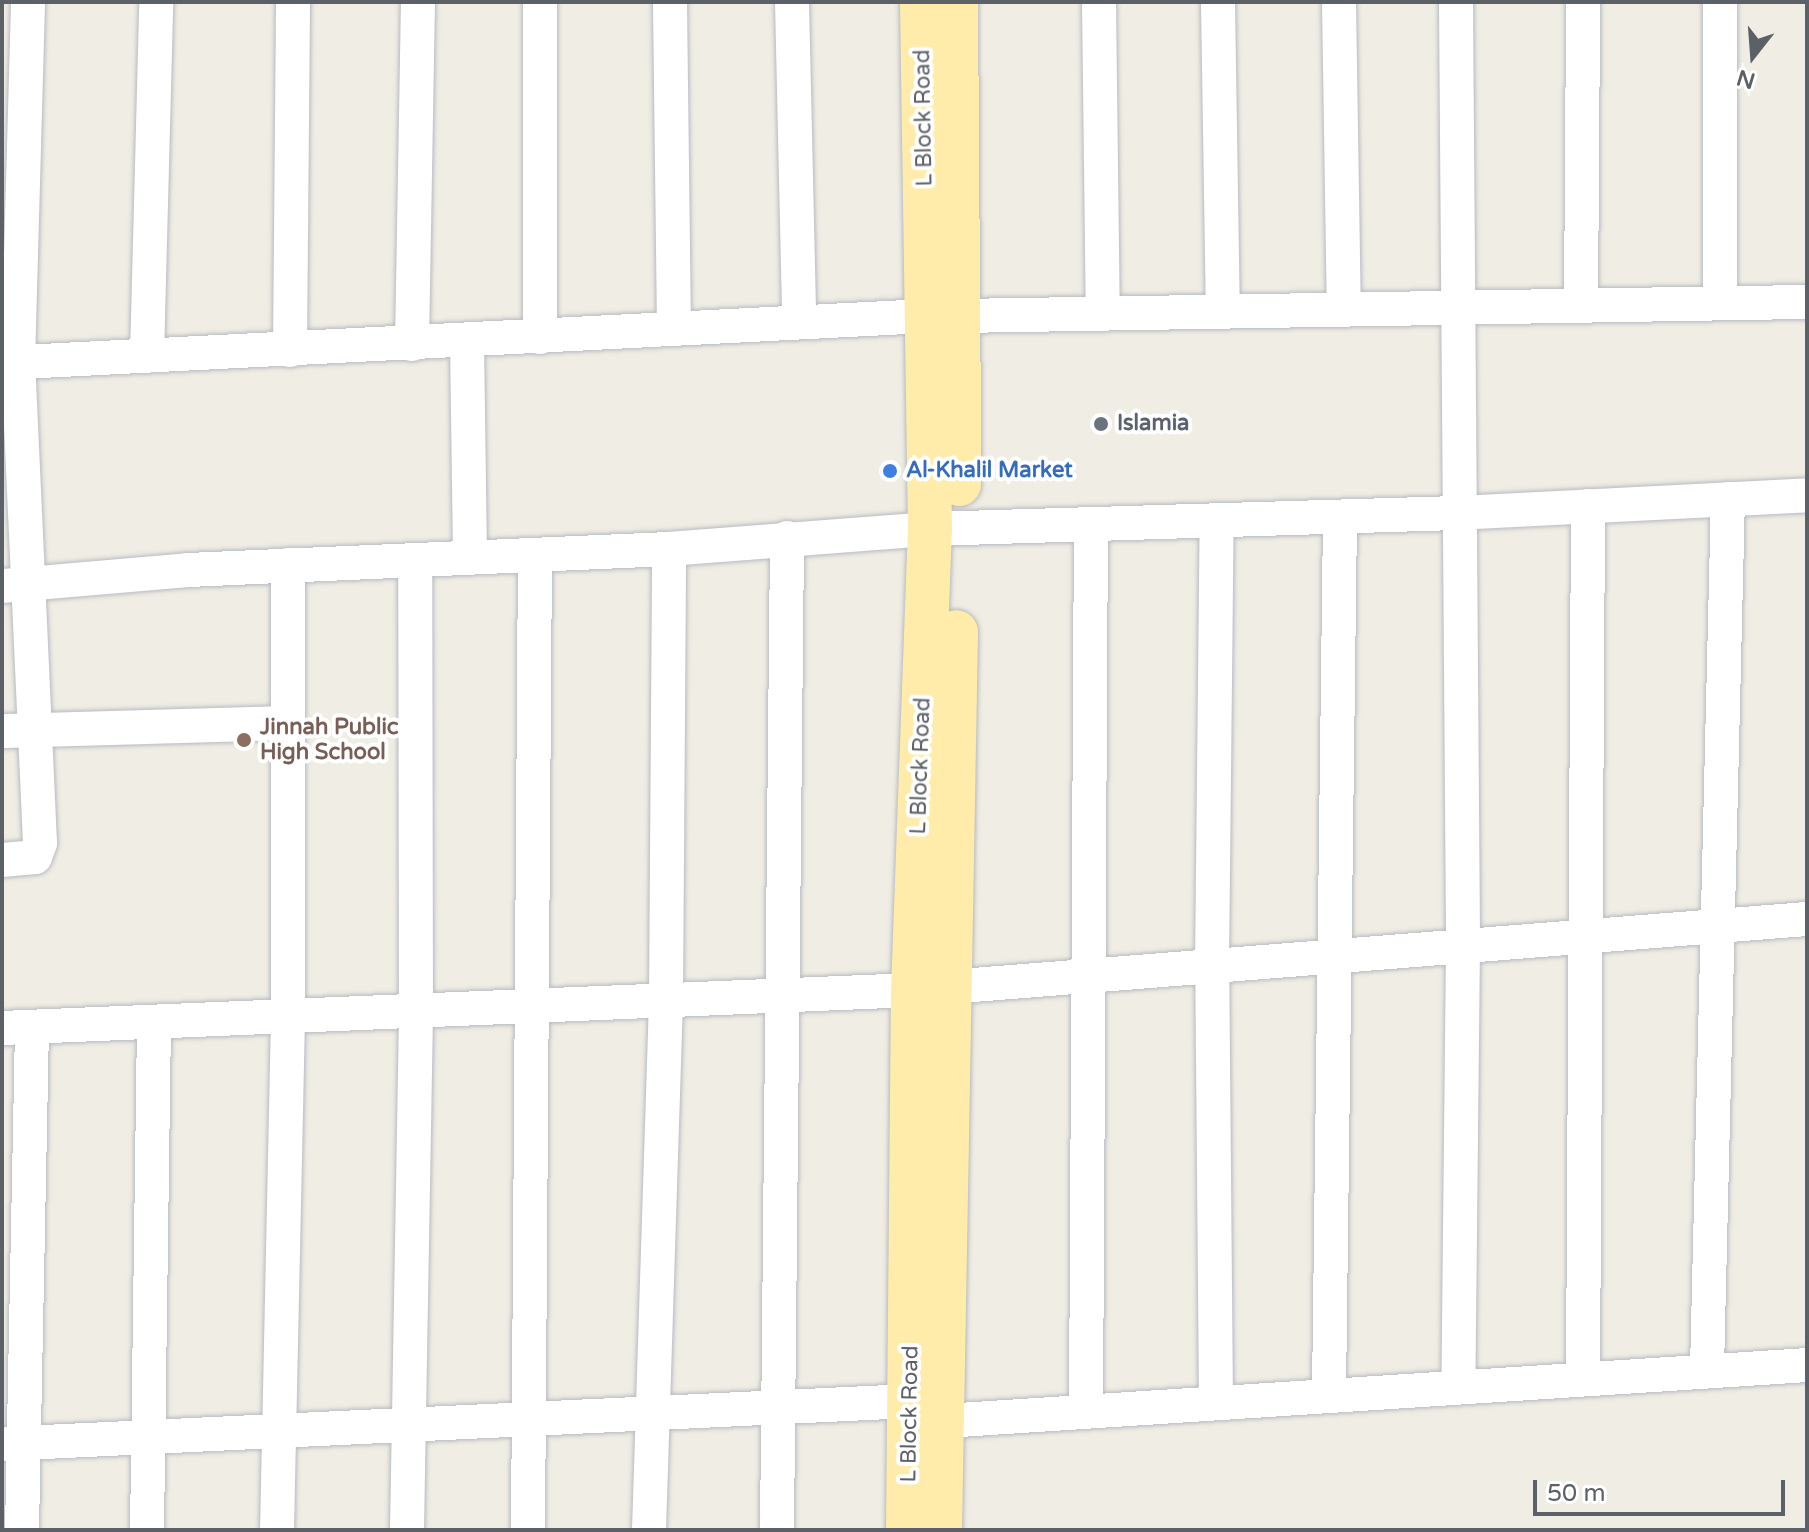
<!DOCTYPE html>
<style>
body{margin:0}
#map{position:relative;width:1809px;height:1532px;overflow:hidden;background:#f0ede4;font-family:"Varela Round",sans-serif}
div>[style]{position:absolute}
.roads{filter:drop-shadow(0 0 2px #b7bbc0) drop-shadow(0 0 2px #b7bbc0)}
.minor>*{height:34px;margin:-17px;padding:0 17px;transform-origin:17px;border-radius:17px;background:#fff}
.major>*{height:44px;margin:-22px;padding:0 22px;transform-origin:22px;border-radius:22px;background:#ffecab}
.dots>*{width:22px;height:22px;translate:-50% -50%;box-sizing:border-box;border:4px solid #fff;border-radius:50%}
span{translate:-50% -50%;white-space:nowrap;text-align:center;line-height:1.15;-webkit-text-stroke:8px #fff;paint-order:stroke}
.street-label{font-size:22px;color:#5c6167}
.worship-label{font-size:22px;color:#5b616d;font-weight:700}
.left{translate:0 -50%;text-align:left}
.shop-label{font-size:22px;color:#366cbe;font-weight:700}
.education-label{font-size:22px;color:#785e54;font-weight:700}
.frame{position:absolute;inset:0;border:4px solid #5c6167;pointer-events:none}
.north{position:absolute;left:1713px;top:16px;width:80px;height:80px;-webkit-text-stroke:6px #fff;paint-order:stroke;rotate:197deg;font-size:22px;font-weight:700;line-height:32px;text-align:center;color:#5c6167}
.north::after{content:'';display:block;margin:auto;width:28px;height:36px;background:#5c6167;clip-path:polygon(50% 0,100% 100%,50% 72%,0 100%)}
.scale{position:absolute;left:1533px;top:1480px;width:252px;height:36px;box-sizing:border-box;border:4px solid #5c6167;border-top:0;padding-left:10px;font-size:24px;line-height:28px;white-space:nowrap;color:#5c6167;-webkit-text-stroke:6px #fff;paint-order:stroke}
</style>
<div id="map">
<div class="roads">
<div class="minor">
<div style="left:670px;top:2px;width:327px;rotate:89.3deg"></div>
<div style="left:792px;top:2px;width:320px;rotate:88.7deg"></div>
<div style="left:1099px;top:2px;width:310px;rotate:89.3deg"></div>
<div style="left:1218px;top:2px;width:308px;rotate:89.1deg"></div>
<div style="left:1339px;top:2px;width:306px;rotate:89.1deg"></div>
<div style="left:1456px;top:2px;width:943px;rotate:89.57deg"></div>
<div style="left:1463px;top:945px;width:441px;rotate:90.6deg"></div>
<div style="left:1720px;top:2px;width:301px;rotate:90deg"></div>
<div style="left:1581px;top:305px;width:303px;rotate:-89.6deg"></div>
<div style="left:959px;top:316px;width:848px;rotate:-0.95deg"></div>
<div style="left:540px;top:337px;width:335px;rotate:-90deg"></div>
<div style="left:467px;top:341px;width:217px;rotate:89.2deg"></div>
<div style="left:412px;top:344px;width:342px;rotate:-89deg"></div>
<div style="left:290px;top:350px;width:348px;rotate:-89.5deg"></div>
<div style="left:147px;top:356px;width:354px;rotate:-88.5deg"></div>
<div style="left:2px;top:363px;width:925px;rotate:-2.91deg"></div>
<div style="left:2px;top:586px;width:187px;rotate:-4.9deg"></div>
<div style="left:188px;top:570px;width:481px;rotate:-2.5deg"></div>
<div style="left:669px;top:549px;width:262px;rotate:-4.4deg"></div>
<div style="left:930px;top:529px;width:527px;rotate:-1.74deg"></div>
<div style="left:1457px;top:513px;width:350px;rotate:-2.9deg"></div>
<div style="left:2px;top:731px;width:286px;rotate:-1.6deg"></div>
<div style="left:2px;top:860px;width:33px;rotate:-5deg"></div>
<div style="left:35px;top:857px;width:15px;rotate:-70deg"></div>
<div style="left:40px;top:843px;width:482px;rotate:-92.6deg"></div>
<div style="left:18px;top:362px;width:360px;rotate:-88.4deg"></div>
<div style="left:948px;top:987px;width:862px;rotate:-4.53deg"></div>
<div style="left:2px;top:1028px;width:912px;rotate:-2.39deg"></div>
<div style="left:1707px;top:1369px;width:870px;rotate:-88.62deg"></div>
<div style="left:1583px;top:1378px;width:872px;rotate:-89.67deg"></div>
<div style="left:1329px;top:1393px;width:876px;rotate:-89.28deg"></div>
<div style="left:1216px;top:1402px;width:436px;rotate:-90.5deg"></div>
<div style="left:1212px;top:966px;width:446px;rotate:-89.4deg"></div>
<div style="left:1086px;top:1411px;width:887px;rotate:-89.68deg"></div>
<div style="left:944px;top:1421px;width:865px;rotate:-3.71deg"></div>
<div style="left:2px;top:1444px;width:909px;rotate:-2.71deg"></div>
<div style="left:22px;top:1530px;width:503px;rotate:-88.86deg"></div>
<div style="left:147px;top:1530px;width:508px;rotate:-89.21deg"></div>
<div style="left:277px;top:1530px;width:513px;rotate:-88.77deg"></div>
<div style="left:288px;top:1017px;width:452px;rotate:-90deg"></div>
<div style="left:407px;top:1530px;width:518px;rotate:-89deg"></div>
<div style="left:416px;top:1012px;width:452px;rotate:-90.1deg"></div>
<div style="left:528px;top:1530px;width:975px;rotate:-89.59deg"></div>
<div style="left:649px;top:1530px;width:530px;rotate:-88.16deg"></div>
<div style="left:666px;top:1000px;width:451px;rotate:-89.6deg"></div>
<div style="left:777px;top:1530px;width:992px;rotate:-89.42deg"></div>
</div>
<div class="major">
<div style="left:956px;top:2px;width:482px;rotate:89.6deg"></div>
<div style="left:908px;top:1530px;width:540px;rotate:-89.47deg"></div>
<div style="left:913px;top:990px;width:461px;rotate:-87.9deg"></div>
<div style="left:930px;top:529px;width:527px;rotate:-90.87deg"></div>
<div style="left:940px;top:1530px;width:898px;rotate:-88.98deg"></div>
</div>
</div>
<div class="dots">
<div style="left:1101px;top:424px;background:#6b7280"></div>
<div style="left:890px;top:471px;background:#3f7fe0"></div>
<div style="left:244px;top:740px;background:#8d6e63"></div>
</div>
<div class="street-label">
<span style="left:924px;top:118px;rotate:-91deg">L Block Road</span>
<span style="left:921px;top:766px;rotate:-88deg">L Block Road</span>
<span style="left:910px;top:1414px;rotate:-89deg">L Block Road</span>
</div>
<div class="worship-label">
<span class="left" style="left:1117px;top:424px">Islamia</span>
</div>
<div class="shop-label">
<span class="left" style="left:906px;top:471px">Al-Khalil Market</span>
</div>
<div class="education-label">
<span class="left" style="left:260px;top:740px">Jinnah Public<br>High School</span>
</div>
<div class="frame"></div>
<div class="north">N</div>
<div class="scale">50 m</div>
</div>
